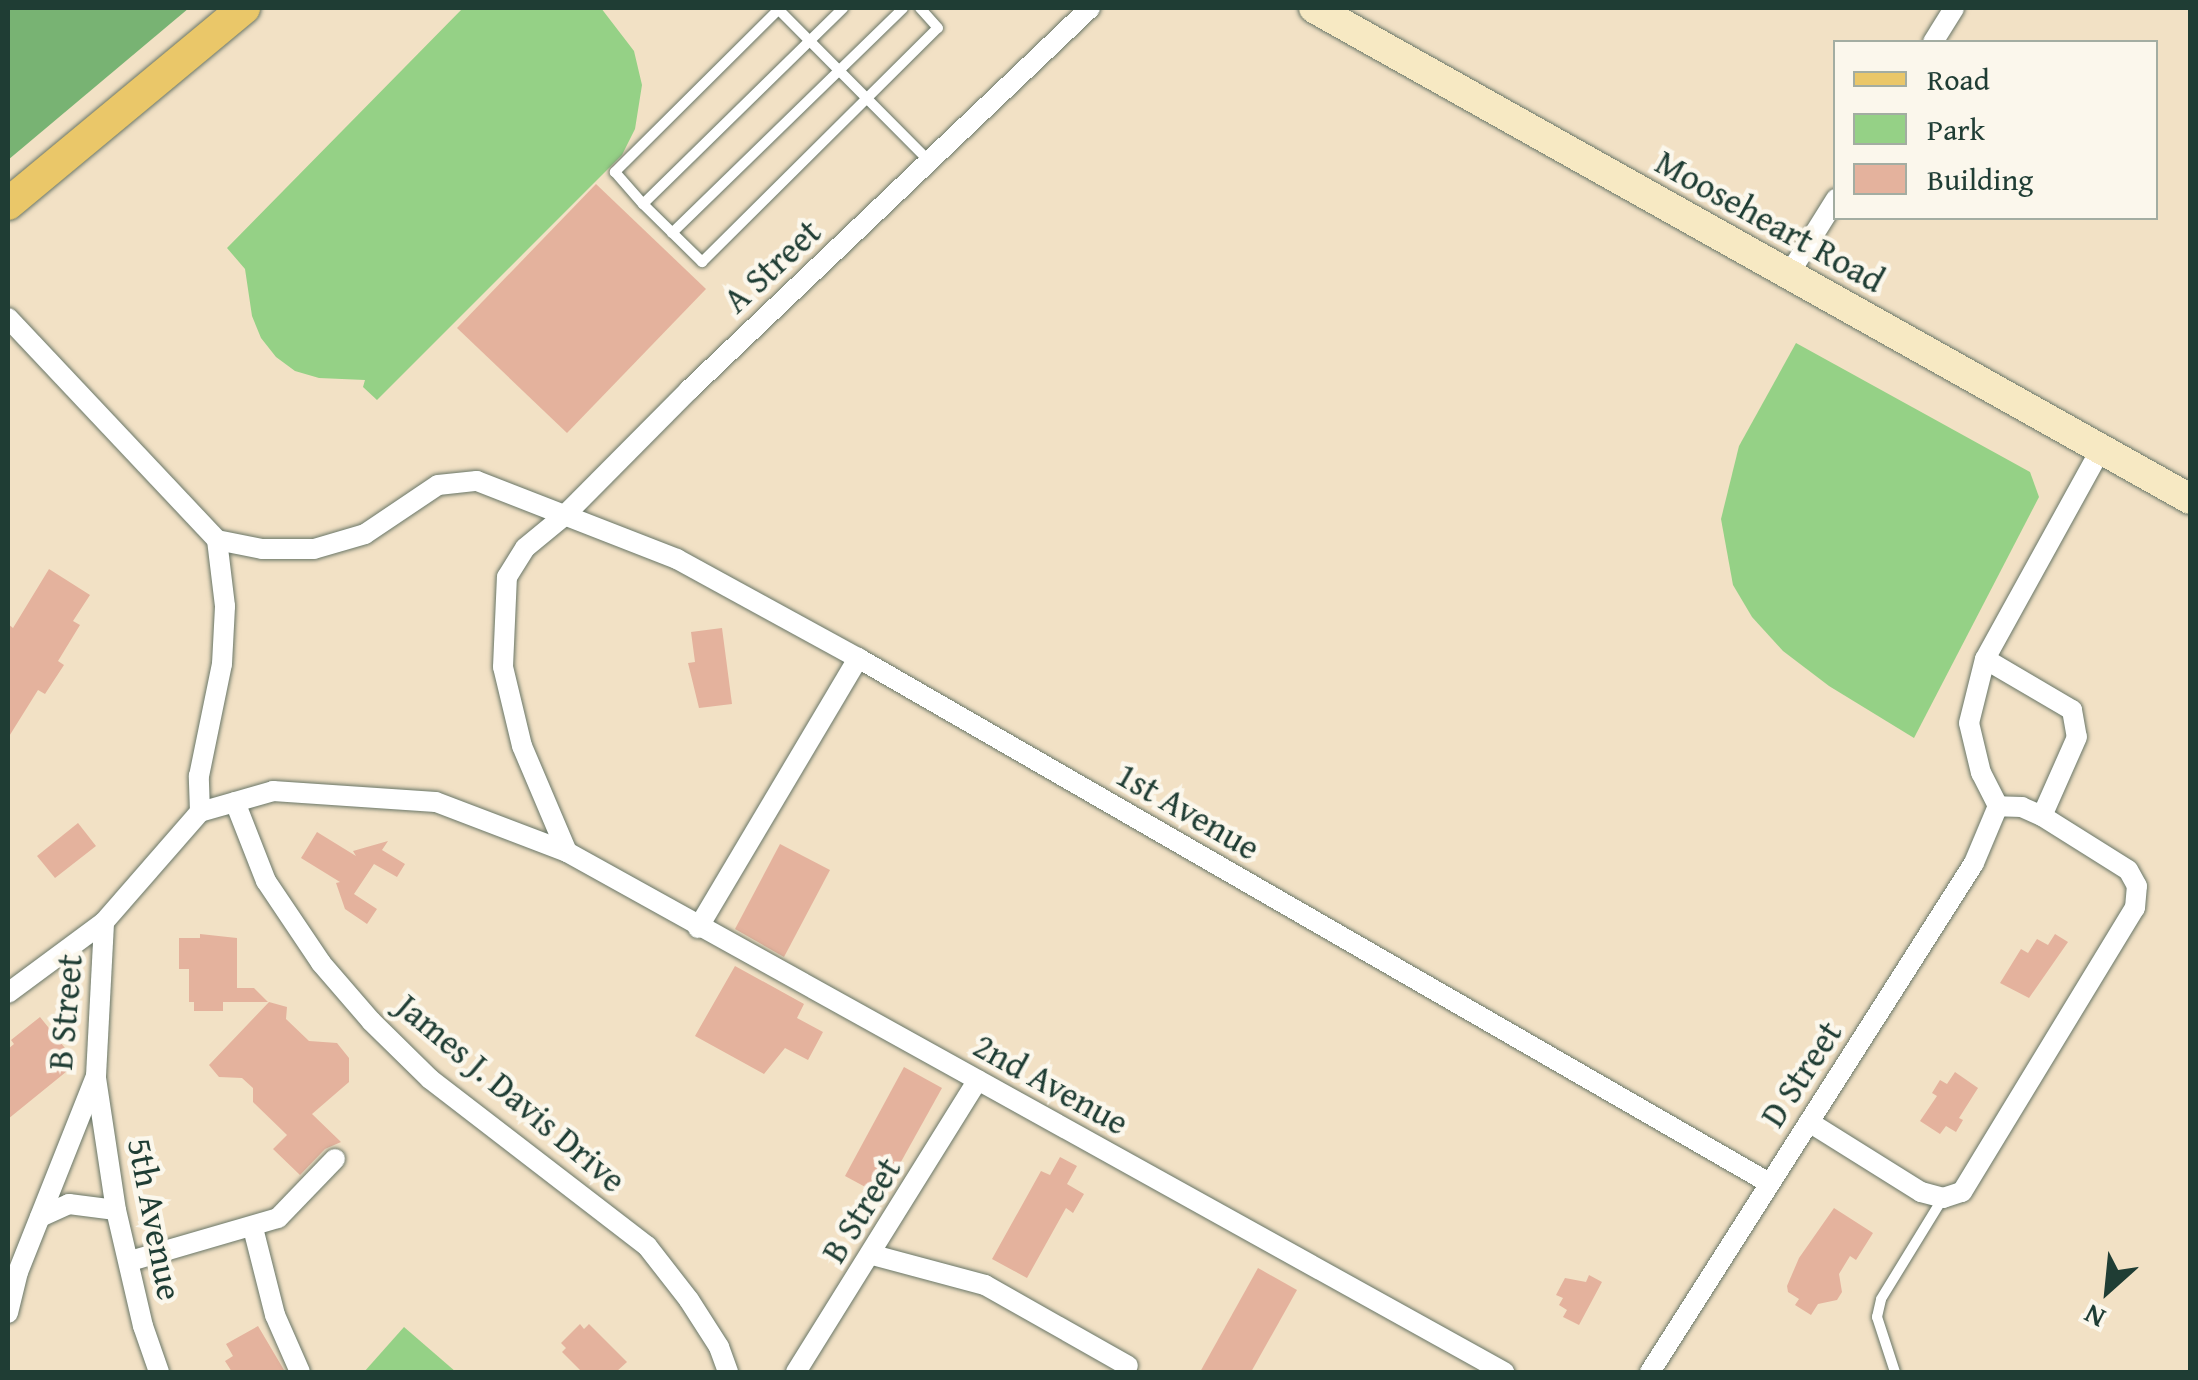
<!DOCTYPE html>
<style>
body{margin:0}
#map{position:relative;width:2198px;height:1380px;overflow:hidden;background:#f2e1c5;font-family:"Gentium Book Plus",serif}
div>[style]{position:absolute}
.green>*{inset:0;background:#95d186}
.forest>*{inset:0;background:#78b373}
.building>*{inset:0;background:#e4b29d}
.roads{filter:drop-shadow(0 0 2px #697667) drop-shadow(0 0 2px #697667)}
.service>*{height:10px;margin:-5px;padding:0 5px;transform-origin:5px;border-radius:5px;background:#fff}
.minor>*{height:20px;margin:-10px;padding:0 10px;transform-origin:10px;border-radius:10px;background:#fff}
.secondary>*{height:30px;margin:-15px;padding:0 15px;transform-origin:15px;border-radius:15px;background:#f7e9c3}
.primary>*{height:32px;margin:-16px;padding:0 16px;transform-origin:16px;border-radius:16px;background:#eac769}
span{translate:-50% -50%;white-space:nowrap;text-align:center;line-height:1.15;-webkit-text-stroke:9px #fbf7ec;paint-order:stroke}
.street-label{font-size:35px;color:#1f3d34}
.frame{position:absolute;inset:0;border:10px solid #1f3d34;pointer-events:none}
.legend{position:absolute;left:1833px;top:40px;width:325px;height:180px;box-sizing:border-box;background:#fbf7ec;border:2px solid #a3ada2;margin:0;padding:12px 18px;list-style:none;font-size:30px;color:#1f3d34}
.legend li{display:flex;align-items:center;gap:20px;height:50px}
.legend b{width:50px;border:2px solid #a3ada2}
.north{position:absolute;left:2058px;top:1240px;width:100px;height:100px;-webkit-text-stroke:8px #fbf7ec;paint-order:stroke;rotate:207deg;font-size:28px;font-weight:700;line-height:40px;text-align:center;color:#1f3d34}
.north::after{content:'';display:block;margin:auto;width:35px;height:45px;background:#1f3d34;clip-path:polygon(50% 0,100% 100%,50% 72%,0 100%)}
</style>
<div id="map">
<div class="green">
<div style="clip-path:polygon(463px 8px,601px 8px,634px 51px,642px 85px,635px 129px,622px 155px,377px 400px,363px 387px,365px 380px,319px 378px,295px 371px,276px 357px,261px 338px,252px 316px,245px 269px,227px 248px)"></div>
<div style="clip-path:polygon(1796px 343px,2030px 472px,2039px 497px,1914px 738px,1829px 686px,1783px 651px,1752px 617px,1733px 585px,1721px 519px,1739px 446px)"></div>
<div style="clip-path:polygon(404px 1327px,456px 1372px,364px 1372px)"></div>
</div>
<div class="forest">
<div style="clip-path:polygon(8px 8px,189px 8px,8px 160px)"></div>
</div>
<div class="building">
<div style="clip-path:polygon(596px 184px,706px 289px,567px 433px,457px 328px)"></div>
<div style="clip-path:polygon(49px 569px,90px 595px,73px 621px,80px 625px,58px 661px,64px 665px,45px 694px,38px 690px,8px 738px,8px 624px,13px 628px)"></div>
<div style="clip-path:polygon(722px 628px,732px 704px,699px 708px,688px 663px,695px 662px,691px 632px)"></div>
<div style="clip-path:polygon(78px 823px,96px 846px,55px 878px,37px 856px)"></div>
<div style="clip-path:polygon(317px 832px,356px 856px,353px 851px,388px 841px,382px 850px,405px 864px,397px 877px,374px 864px,354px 894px,377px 909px,367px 924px,345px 909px,336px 883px,340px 882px,301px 858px)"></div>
<div style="clip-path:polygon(780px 844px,830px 870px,784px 957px,735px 929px)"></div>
<div style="clip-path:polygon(200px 934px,237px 938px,237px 988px,254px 988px,268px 1002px,223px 1002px,223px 1011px,194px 1011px,194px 1002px,189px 1002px,189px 969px,179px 969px,179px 938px,200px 938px)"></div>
<div style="clip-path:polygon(2055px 934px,2068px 942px,2029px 998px,2000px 983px,2021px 949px,2028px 953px,2037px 939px,2048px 945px)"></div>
<div style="clip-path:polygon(735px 966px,804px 1004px,797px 1018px,823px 1032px,808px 1060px,785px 1048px,764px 1074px,695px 1036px)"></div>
<div style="clip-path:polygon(269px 1002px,287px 1007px,286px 1019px,309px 1041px,337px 1043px,349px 1058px,349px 1082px,312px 1114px,341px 1142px,325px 1149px,300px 1175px,273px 1149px,287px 1135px,253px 1102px,253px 1088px,242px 1078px,219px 1077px,209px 1065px)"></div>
<div style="clip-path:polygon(40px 1017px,77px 1063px,8px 1119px,8px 1049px,14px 1044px,11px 1040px)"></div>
<div style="clip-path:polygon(904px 1067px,942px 1088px,882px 1196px,845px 1176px)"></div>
<div style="clip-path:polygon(1955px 1072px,1978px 1088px,1959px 1118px,1963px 1120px,1956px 1132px,1946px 1126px,1940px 1134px,1920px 1121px,1937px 1096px,1932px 1093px,1940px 1080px,1947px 1084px)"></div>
<div style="clip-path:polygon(1060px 1157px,1077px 1166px,1067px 1184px,1084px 1194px,1073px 1213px,1066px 1208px,1027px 1278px,992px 1259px,1041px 1171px,1050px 1175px)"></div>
<div style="clip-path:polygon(1834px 1208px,1873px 1233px,1856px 1260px,1850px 1256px,1839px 1274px,1842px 1292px,1837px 1300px,1818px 1304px,1811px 1315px,1795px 1305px,1799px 1299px,1788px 1292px,1787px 1286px,1799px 1258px)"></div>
<div style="clip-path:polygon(1258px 1268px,1297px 1290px,1251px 1372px,1200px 1372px)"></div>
<div style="clip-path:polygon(1589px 1275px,1602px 1282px,1579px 1325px,1563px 1317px,1567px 1310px,1559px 1305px,1563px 1298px,1556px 1295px,1565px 1278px,1586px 1282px)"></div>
<div style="clip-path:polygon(580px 1324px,584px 1329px,589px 1324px,627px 1362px,616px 1372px,582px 1372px,562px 1352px,566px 1348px,561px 1343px)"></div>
<div style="clip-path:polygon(258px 1326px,284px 1370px,285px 1372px,232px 1372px,225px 1361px,233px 1356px,226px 1344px)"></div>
</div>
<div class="roads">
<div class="service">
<div style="left:780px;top:8px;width:233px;rotate:135.2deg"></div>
<div style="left:615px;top:172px;width:43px;rotate:48.8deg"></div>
<div style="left:643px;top:204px;width:280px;rotate:-44.4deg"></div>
<div style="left:778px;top:9px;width:214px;rotate:45.2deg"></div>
<div style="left:643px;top:204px;width:83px;rotate:44.5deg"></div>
<div style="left:702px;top:262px;width:332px;rotate:-44.8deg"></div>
<div style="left:938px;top:28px;width:27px;rotate:-132deg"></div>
<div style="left:672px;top:233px;width:322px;rotate:-44.2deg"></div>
<div style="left:1895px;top:1372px;width:58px;rotate:-108.1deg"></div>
<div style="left:1877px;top:1317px;width:18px;rotate:-77deg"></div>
<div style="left:1881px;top:1299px;width:119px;rotate:-58.5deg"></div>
</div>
<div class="minor">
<div style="left:1933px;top:42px;width:40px;rotate:-58deg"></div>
<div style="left:1789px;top:274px;width:89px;rotate:-57.9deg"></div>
<div style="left:8px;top:318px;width:305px;rotate:46.7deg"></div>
<div style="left:217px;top:540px;width:46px;rotate:11.3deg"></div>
<div style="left:262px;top:549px;width:52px"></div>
<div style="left:314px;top:549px;width:53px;rotate:-16.4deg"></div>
<div style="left:365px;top:534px;width:88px;rotate:-33.9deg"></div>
<div style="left:438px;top:485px;width:39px;rotate:-6deg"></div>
<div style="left:477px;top:481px;width:215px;rotate:21.3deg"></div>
<div style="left:677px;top:559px;width:206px;rotate:28.7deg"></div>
<div style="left:858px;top:658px;width:1051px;rotate:29.95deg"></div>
<div style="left:1985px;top:659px;width:101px;rotate:30.4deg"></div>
<div style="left:2072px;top:710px;width:27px;rotate:80deg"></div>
<div style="left:2077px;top:737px;width:86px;rotate:113.9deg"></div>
<div style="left:235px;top:802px;width:85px;rotate:68.6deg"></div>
<div style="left:266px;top:881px;width:99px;rotate:56.1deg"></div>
<div style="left:321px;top:963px;width:77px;rotate:49.2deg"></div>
<div style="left:371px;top:1021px;width:83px;rotate:44.5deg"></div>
<div style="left:430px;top:1079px;width:274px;rotate:37.6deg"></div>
<div style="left:647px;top:1246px;width:68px;rotate:52.1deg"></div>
<div style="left:689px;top:1300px;width:56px;rotate:57.4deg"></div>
<div style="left:719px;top:1347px;width:27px;rotate:70deg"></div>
<div style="left:1998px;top:806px;width:37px;rotate:-117deg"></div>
<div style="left:1981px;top:773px;width:51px;rotate:-103.5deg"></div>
<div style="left:1969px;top:723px;width:66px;rotate:-76deg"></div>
<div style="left:1985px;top:659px;width:240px;rotate:-61.1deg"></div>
<div style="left:200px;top:812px;width:76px;rotate:-16deg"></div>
<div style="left:273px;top:791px;width:163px;rotate:3.9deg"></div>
<div style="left:436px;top:802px;width:140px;rotate:20.9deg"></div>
<div style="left:567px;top:852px;width:1072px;rotate:29.03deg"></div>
<div style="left:200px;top:812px;width:36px;rotate:-92deg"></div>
<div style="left:199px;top:776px;width:114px;rotate:-78.4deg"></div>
<div style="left:222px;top:664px;width:58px;rotate:-87deg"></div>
<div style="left:225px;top:606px;width:66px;rotate:-96.9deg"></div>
<div style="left:567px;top:852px;width:115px;rotate:-113deg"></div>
<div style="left:522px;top:746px;width:81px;rotate:-103.5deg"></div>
<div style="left:503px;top:667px;width:90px;rotate:-87.5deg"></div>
<div style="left:507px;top:577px;width:34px;rotate:-58deg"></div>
<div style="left:525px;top:548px;width:52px;rotate:-39.5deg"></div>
<div style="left:565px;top:515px;width:176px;rotate:-45.2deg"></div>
<div style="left:689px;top:390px;width:554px;rotate:-43.61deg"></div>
<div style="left:698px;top:928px;width:314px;rotate:-59.3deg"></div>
<div style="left:8px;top:993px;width:119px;rotate:-36.5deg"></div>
<div style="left:104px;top:922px;width:146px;rotate:-48.9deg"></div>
<div style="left:96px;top:1078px;width:134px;rotate:81.4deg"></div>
<div style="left:116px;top:1210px;width:119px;rotate:76.9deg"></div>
<div style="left:143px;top:1326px;width:49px;rotate:70.8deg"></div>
<div style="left:1809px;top:1122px;width:132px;rotate:32deg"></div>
<div style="left:1921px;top:1192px;width:23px;rotate:15deg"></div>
<div style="left:1943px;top:1198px;width:20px;rotate:-18deg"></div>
<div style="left:1962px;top:1192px;width:333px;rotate:-58.7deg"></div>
<div style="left:2135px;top:908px;width:22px;rotate:-85deg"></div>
<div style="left:2137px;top:886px;width:18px;rotate:-119deg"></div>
<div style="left:2128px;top:870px;width:102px;rotate:-147.9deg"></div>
<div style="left:2042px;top:816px;width:22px;rotate:-156deg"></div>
<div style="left:2022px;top:807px;width:24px;rotate:-178deg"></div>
<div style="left:40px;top:1217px;width:32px;rotate:-24deg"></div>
<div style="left:69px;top:1204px;width:47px;rotate:7.3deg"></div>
<div style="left:253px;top:1228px;width:90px;rotate:75.8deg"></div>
<div style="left:275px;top:1315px;width:62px;rotate:66.3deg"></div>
<div style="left:873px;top:1255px;width:116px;rotate:15deg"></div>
<div style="left:985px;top:1285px;width:164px;rotate:29.5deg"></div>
<div style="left:130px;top:1261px;width:154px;rotate:-16.2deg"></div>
<div style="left:278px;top:1218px;width:82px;rotate:-46deg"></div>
<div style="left:8px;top:1313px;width:42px;rotate:-76.3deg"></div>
<div style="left:18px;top:1272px;width:211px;rotate:-68.3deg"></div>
<div style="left:96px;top:1076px;width:154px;rotate:-87deg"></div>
<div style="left:796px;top:1372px;width:344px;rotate:-58.1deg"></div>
<div style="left:1650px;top:1372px;width:603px;rotate:-57.52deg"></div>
<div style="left:1974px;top:863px;width:62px;rotate:-67.2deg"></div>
</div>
<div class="secondary">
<div style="left:1314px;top:8px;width:1004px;rotate:29.27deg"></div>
</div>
<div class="primary">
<div style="left:8px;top:204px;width:307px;rotate:-39.7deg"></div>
</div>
</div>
<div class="street-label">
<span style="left:1770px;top:221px;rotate:29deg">Mooseheart Road</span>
<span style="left:772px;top:266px;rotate:-43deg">A Street</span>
<span style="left:1188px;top:811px;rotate:30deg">1st Avenue</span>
<span style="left:65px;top:1012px;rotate:-85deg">B Street</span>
<span style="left:1801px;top:1074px;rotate:-57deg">D Street</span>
<span style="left:1051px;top:1084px;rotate:29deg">2nd Avenue</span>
<span style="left:511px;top:1093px;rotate:40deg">James J. Davis Drive</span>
<span style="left:861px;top:1210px;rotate:-58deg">B Street</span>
<span style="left:155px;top:1219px;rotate:79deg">5th Avenue</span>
</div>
<div class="frame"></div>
<ul class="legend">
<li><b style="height:12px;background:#eac769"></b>Road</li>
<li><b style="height:28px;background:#95d186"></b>Park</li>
<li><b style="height:28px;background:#e4b29d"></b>Building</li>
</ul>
<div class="north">N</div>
</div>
